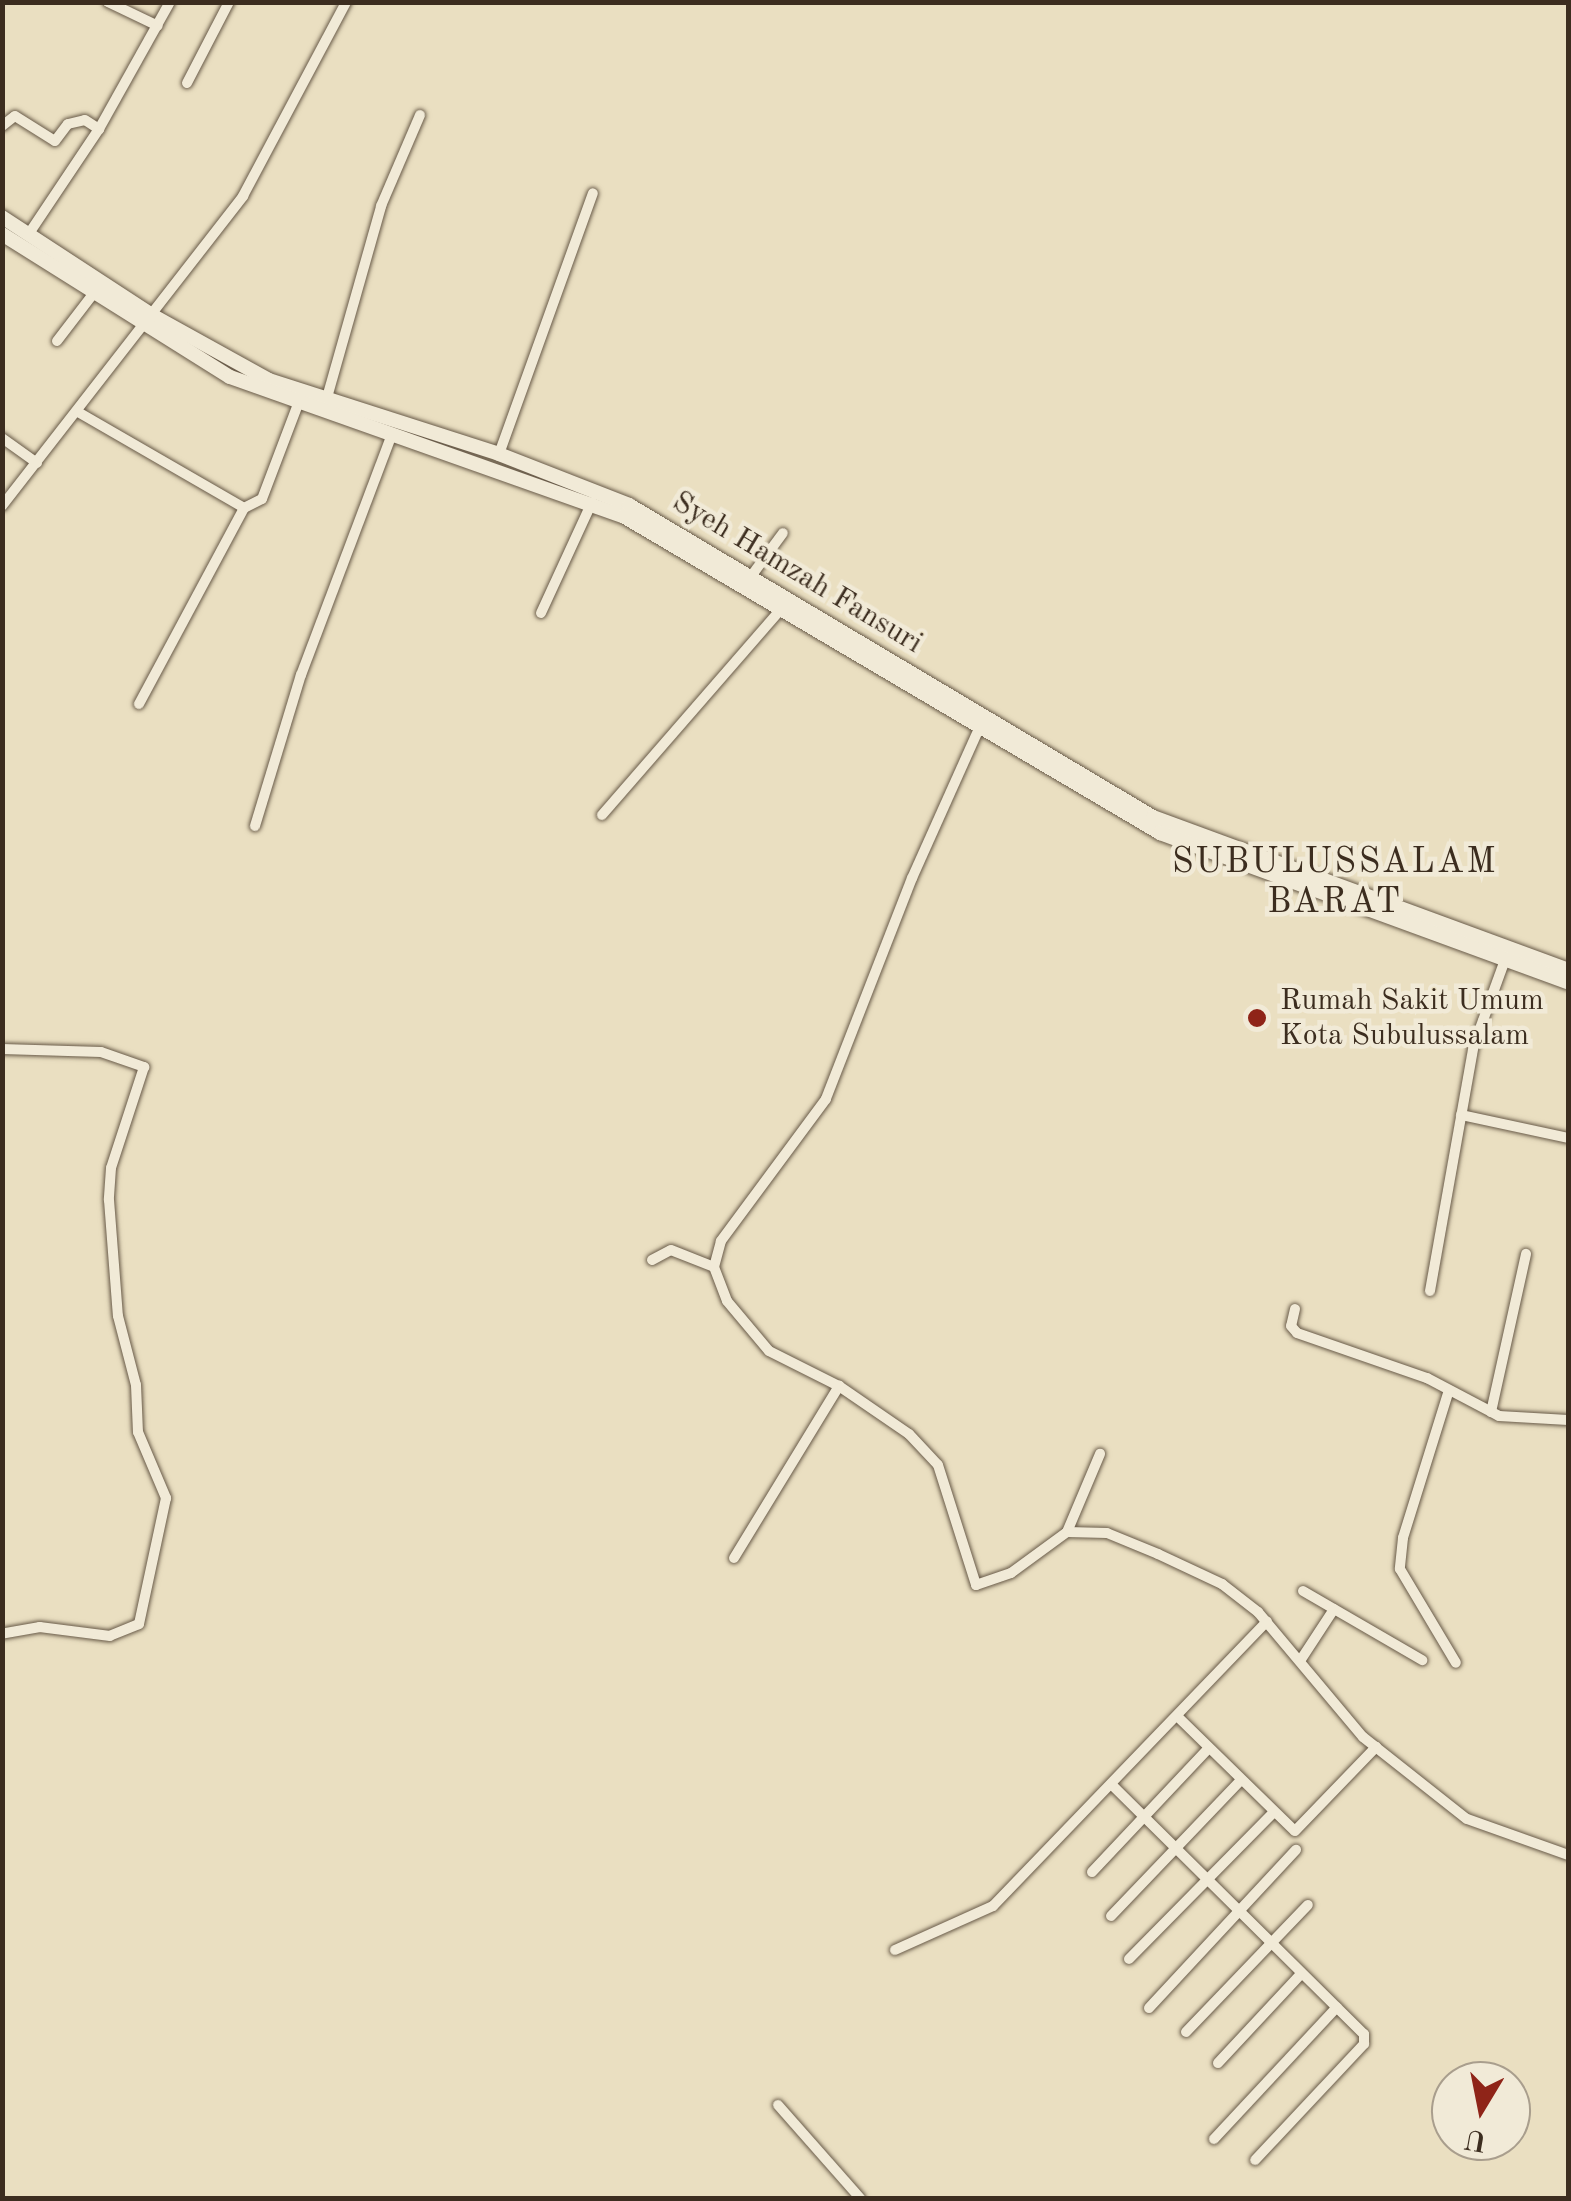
<!DOCTYPE html>
<style>
body{margin:0}
#map{position:relative;width:1571px;height:2201px;overflow:hidden;background:#eadfc1;font-family:"Old Standard TT",serif}
div>[style]{position:absolute}
.roads{filter:drop-shadow(0 0 2px #685a48) drop-shadow(0 0 2px #685a48)}
.street>*{height:10px;margin:-5px;padding:0 5px;transform-origin:5px;border-radius:5px;background:#f1ead7}
.secondary>*{height:14px;margin:-7px;padding:0 7px;transform-origin:7px;border-radius:7px;background:#f1ead7}
.dots>*{width:28px;height:28px;translate:-50% -50%;box-sizing:border-box;border:5px solid #f1ead7;border-radius:50%}
span{translate:-50% -50%;white-space:nowrap;text-align:center;line-height:1.15;-webkit-text-stroke:9px #f1ead7;paint-order:stroke}
.street-label{font-size:30px;color:#3c2d1f}
.poi-label{font-size:30px;color:#3c2d1f}
.left{translate:0 -50%;text-align:left}
.quarter-label{font-size:35px;color:#3c2d1f;letter-spacing:2.5px}
.frame{position:absolute;inset:0;border:5px solid #3c2d1f;pointer-events:none}
.north{position:absolute;left:1431px;top:2061px;width:100px;height:100px;box-sizing:border-box;background:#f1ead7;border:2px solid #a99e8d;border-radius:50%;rotate:190deg;font-size:28px;font-weight:700;line-height:40px;text-align:center;color:#3c2d1f}
.north::after{content:'';display:block;margin:auto;width:35px;height:45px;background:#8f2418;clip-path:polygon(50% 0,100% 100%,50% 72%,0 100%)}
</style>
<div id="map">
<div class="roads">
<div class="street">
<div style="left:108px;top:2px;width:55px;rotate:25.6deg"></div>
<div style="left:187px;top:83px;width:91px;rotate:-62.6deg"></div>
<div style="left:2px;top:126px;width:16px;rotate:-38deg"></div>
<div style="left:15px;top:116px;width:47px;rotate:32deg"></div>
<div style="left:55px;top:141px;width:21px;rotate:-53deg"></div>
<div style="left:68px;top:124px;width:17px;rotate:-13deg"></div>
<div style="left:85px;top:120px;width:17px;rotate:33deg"></div>
<div style="left:99px;top:129px;width:145px;rotate:-60.8deg"></div>
<div style="left:28px;top:235px;width:128px;rotate:-56.2deg"></div>
<div style="left:57px;top:341px;width:59px;rotate:-52.5deg"></div>
<div style="left:326px;top:401px;width:203px;rotate:-74.2deg"></div>
<div style="left:381px;top:206px;width:99px;rotate:-66.8deg"></div>
<div style="left:78px;top:412px;width:192px;rotate:30deg"></div>
<div style="left:244px;top:508px;width:20px;rotate:-27deg"></div>
<div style="left:262px;top:499px;width:102px;rotate:-69.2deg"></div>
<div style="left:2px;top:438px;width:43px;rotate:35.5deg"></div>
<div style="left:499px;top:454px;width:277px;rotate:-70.2deg"></div>
<div style="left:2px;top:506px;width:393px;rotate:-52.1deg"></div>
<div style="left:243px;top:196px;width:220px;rotate:-62deg"></div>
<div style="left:752px;top:575px;width:52px;rotate:-53.6deg"></div>
<div style="left:541px;top:613px;width:122px;rotate:-65.3deg"></div>
<div style="left:139px;top:704px;width:222px;rotate:-61.8deg"></div>
<div style="left:981px;top:724px;width:169px;rotate:114.1deg"></div>
<div style="left:912px;top:878px;width:237px;rotate:111.3deg"></div>
<div style="left:826px;top:1099px;width:177px;rotate:126.5deg"></div>
<div style="left:721px;top:1241px;width:27px;rotate:105deg"></div>
<div style="left:714px;top:1267px;width:36px;rotate:69deg"></div>
<div style="left:727px;top:1301px;width:65px;rotate:50deg"></div>
<div style="left:769px;top:1351px;width:78px;rotate:26.6deg"></div>
<div style="left:839px;top:1386px;width:85px;rotate:34.4deg"></div>
<div style="left:909px;top:1434px;width:42px;rotate:46.9deg"></div>
<div style="left:938px;top:1465px;width:126px;rotate:72.4deg"></div>
<div style="left:976px;top:1585px;width:37px;rotate:-19deg"></div>
<div style="left:1011px;top:1573px;width:69px;rotate:-36.2deg"></div>
<div style="left:1067px;top:1532px;width:40px;rotate:1.4deg"></div>
<div style="left:1107px;top:1533px;width:55px;rotate:22.4deg"></div>
<div style="left:1158px;top:1554px;width:71px;rotate:25.1deg"></div>
<div style="left:1222px;top:1584px;width:46px;rotate:37.9deg"></div>
<div style="left:1258px;top:1612px;width:163px;rotate:50deg"></div>
<div style="left:1363px;top:1737px;width:132px;rotate:38.3deg"></div>
<div style="left:1467px;top:1819px;width:107px;rotate:19.6deg"></div>
<div style="left:602px;top:815px;width:274px;rotate:-49deg"></div>
<div style="left:255px;top:826px;width:158px;rotate:-73.1deg"></div>
<div style="left:301px;top:675px;width:258px;rotate:-69.3deg"></div>
<div style="left:2px;top:1049px;width:99px;rotate:1.7deg"></div>
<div style="left:101px;top:1052px;width:46px;rotate:19.2deg"></div>
<div style="left:144px;top:1067px;width:106px;rotate:108.1deg"></div>
<div style="left:111px;top:1168px;width:32px;rotate:94deg"></div>
<div style="left:109px;top:1200px;width:116px;rotate:85.6deg"></div>
<div style="left:118px;top:1316px;width:71px;rotate:75.4deg"></div>
<div style="left:136px;top:1385px;width:47px;rotate:87.6deg"></div>
<div style="left:138px;top:1432px;width:72px;rotate:67deg"></div>
<div style="left:166px;top:1498px;width:129px;rotate:102.1deg"></div>
<div style="left:139px;top:1624px;width:31px;rotate:158deg"></div>
<div style="left:110px;top:1636px;width:71px;rotate:-172.7deg"></div>
<div style="left:40px;top:1627px;width:39px;rotate:170deg"></div>
<div style="left:1461px;top:1115px;width:109px;rotate:12.1deg"></div>
<div style="left:652px;top:1260px;width:21px;rotate:-28deg"></div>
<div style="left:671px;top:1250px;width:46px;rotate:21.6deg"></div>
<div style="left:1430px;top:1291px;width:250px;rotate:-79.9deg"></div>
<div style="left:1474px;top:1045px;width:90px;rotate:-70deg"></div>
<div style="left:1295px;top:1309px;width:17px;rotate:103deg"></div>
<div style="left:1291px;top:1326px;width:9px;rotate:49deg"></div>
<div style="left:1297px;top:1333px;width:138px;rotate:19.1deg"></div>
<div style="left:1427px;top:1378px;width:81px;rotate:27.8deg"></div>
<div style="left:1499px;top:1416px;width:69px;rotate:3.3deg"></div>
<div style="left:1449px;top:1390px;width:155px;rotate:107.3deg"></div>
<div style="left:1403px;top:1538px;width:31px;rotate:96deg"></div>
<div style="left:1400px;top:1569px;width:109px;rotate:59.2deg"></div>
<div style="left:1491px;top:1412px;width:162px;rotate:-77.5deg"></div>
<div style="left:1067px;top:1532px;width:85px;rotate:-67.1deg"></div>
<div style="left:734px;top:1558px;width:202px;rotate:-58.6deg"></div>
<div style="left:1303px;top:1591px;width:138px;rotate:30.1deg"></div>
<div style="left:1300px;top:1661px;width:62px;rotate:-56.8deg"></div>
<div style="left:1178px;top:1717px;width:163px;rotate:44.3deg"></div>
<div style="left:1295px;top:1831px;width:117px;rotate:-46deg"></div>
<div style="left:1111px;top:1784px;width:356px;rotate:44.7deg"></div>
<div style="left:1364px;top:2034px;width:10px;rotate:90deg"></div>
<div style="left:1364px;top:2044px;width:159px;rotate:133.2deg"></div>
<div style="left:1092px;top:1872px;width:170px;rotate:-46.7deg"></div>
<div style="left:1111px;top:1916px;width:188px;rotate:-46.3deg"></div>
<div style="left:895px;top:1950px;width:107px;rotate:-24.2deg"></div>
<div style="left:993px;top:1906px;width:395px;rotate:-46.1deg"></div>
<div style="left:1129px;top:1959px;width:205px;rotate:-45.4deg"></div>
<div style="left:1149px;top:2008px;width:216px;rotate:-47.1deg"></div>
<div style="left:1186px;top:2032px;width:176px;rotate:-46.2deg"></div>
<div style="left:1218px;top:2063px;width:122px;rotate:-47deg"></div>
<div style="left:778px;top:2105px;width:124px;rotate:48.6deg"></div>
<div style="left:1214px;top:2139px;width:180px;rotate:-47deg"></div>
</div>
<div class="secondary">
<div style="left:2px;top:217px;width:183px;rotate:33.2deg"></div>
<div style="left:155px;top:317px;width:130px;rotate:28.9deg"></div>
<div style="left:269px;top:380px;width:242px;rotate:17.8deg"></div>
<div style="left:499px;top:454px;width:140px;rotate:21.4deg"></div>
<div style="left:629px;top:505px;width:610px;rotate:30.77deg"></div>
<div style="left:1153px;top:817px;width:442px;rotate:20.2deg"></div>
<div style="left:2px;top:234px;width:269px;rotate:32.1deg"></div>
<div style="left:230px;top:377px;width:417px;rotate:19.5deg"></div>
<div style="left:623px;top:516px;width:624px;rotate:30.55deg"></div>
<div style="left:1160px;top:833px;width:434px;rotate:20.1deg"></div>
</div>
</div>
<div class="dots">
<div style="left:1257px;top:1018px;background:#8f2418"></div>
</div>
<div class="street-label">
<span style="left:797px;top:573px;rotate:31deg">Syeh Hamzah Fansuri</span>
</div>
<div class="poi-label">
<span class="left" style="left:1280px;top:1018px">Rumah Sakit Umum<br>Kota Subulussalam</span>
</div>
<div class="quarter-label">
<span style="left:1335px;top:883px">SUBULUSSALAM<br>BARAT</span>
</div>
<div class="frame"></div>
<div class="north">U</div>
</div>
